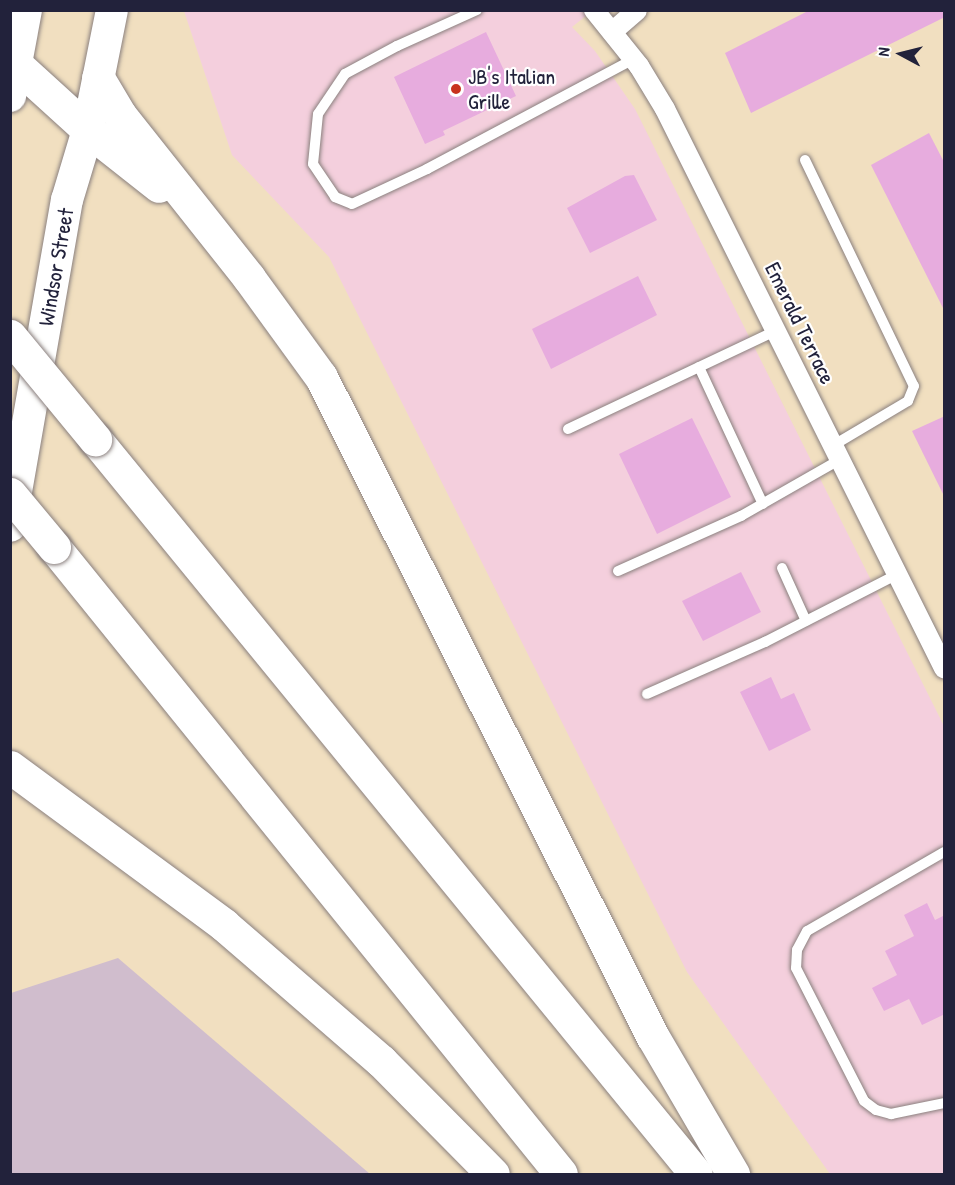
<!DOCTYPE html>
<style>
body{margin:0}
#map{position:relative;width:955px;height:1185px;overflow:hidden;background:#f1dfc0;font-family:"Patrick Hand",sans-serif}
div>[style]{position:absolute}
.built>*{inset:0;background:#f4cfdd}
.industrial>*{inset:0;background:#d0bdcd}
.building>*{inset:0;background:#e7acde}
.roads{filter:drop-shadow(0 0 2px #8a807e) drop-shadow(0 0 2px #8a807e)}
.service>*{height:10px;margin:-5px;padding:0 5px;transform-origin:5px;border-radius:5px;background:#fff}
.minor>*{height:20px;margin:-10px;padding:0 10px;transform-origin:10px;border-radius:10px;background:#fff}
.primary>*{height:32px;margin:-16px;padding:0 16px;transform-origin:16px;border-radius:16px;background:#fff}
.motorway>*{height:33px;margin:-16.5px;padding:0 16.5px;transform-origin:16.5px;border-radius:16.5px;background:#fff}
.bridges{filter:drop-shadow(0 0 2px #8a807e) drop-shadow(0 0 2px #8a807e)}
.motorway-bridge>*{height:33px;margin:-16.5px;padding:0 16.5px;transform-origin:16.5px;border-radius:16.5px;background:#fff}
.dots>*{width:16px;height:16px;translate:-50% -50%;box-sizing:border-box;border:3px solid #fff;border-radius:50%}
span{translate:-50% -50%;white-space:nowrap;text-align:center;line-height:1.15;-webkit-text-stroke:4.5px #fff;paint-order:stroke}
.poi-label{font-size:22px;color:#22223b}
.left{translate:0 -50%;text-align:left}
.street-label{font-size:22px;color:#22223b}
.frame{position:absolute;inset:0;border:12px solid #22223b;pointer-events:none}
.north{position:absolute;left:871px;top:24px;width:60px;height:60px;-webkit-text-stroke:4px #fff;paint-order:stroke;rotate:277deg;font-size:16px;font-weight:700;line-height:24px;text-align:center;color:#22223b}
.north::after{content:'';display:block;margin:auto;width:21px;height:27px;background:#22223b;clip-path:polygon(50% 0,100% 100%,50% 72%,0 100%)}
</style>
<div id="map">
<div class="built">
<div style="clip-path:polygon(184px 11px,592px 11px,572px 27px,595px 51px,635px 109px,944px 726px,944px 1174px,830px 1174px,687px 972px,329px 257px,232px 155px)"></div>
</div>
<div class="industrial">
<div style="clip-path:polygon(118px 958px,370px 1174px,11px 1174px,11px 993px)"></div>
</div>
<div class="building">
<div style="clip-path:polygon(810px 10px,945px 10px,945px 17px,751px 113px,725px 53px)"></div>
<div style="clip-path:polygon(486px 32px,516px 96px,443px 131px,445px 135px,425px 144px,394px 77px)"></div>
<div style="clip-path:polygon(929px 133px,945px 164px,945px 312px,871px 165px)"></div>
<div style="clip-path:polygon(634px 175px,657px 220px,590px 253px,567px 208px,625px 176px)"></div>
<div style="clip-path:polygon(638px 276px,657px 315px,551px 369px,532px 329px)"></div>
<div style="clip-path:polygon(945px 416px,945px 498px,912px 431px)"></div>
<div style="clip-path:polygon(692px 418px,731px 497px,657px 534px,619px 454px)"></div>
<div style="clip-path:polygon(741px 572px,761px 612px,703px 641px,682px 601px)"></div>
<div style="clip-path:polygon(771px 677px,781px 699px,794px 693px,811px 730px,769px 751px,740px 692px)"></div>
<div style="clip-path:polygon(927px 903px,935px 920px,945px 915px,945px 1014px,922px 1025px,909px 999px,884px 1011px,872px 988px,897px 975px,885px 951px,914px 936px,904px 915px)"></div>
</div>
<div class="roads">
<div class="service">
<div style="left:477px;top:10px;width:88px;rotate:155.8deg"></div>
<div style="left:397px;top:46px;width:59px;rotate:151.7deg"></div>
<div style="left:345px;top:74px;width:48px;rotate:124deg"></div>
<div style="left:318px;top:114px;width:50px;rotate:95.7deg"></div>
<div style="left:313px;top:164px;width:40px;rotate:56deg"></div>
<div style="left:335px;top:197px;width:18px;rotate:22deg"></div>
<div style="left:352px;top:204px;width:83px;rotate:-25deg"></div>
<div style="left:427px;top:169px;width:234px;rotate:-28deg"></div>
<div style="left:805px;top:160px;width:251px;rotate:64.3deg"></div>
<div style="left:914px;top:386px;width:16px;rotate:112deg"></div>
<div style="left:908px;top:401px;width:86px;rotate:149.3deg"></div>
<div style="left:699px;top:367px;width:151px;rotate:65deg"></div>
<div style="left:568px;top:429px;width:231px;rotate:-25.3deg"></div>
<div style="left:782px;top:568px;width:58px;rotate:65.6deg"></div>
<div style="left:618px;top:571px;width:135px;rotate:-24.1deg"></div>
<div style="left:741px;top:516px;width:115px;rotate:-29.7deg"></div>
<div style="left:647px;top:694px;width:129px;rotate:-23.8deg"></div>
<div style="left:765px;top:642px;width:149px;rotate:-27.1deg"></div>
<div style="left:944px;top:852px;width:158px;rotate:150deg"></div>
<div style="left:807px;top:931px;width:21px;rotate:118deg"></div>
<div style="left:797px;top:950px;width:18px;rotate:93deg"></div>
<div style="left:796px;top:968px;width:149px;rotate:62.9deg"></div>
<div style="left:864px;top:1101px;width:15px;rotate:37deg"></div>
<div style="left:876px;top:1110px;width:16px;rotate:15deg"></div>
<div style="left:891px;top:1114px;width:54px;rotate:-11.7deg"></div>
</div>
<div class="minor">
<div style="left:594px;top:10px;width:72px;rotate:51.2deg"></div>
<div style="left:639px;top:66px;width:50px;rotate:58.8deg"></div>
<div style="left:665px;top:109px;width:625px;rotate:63.48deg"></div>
<div style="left:612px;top:32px;width:33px;rotate:-41deg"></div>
</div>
<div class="primary">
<div style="left:10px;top:96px;width:87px;rotate:-79.5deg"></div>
<div style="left:10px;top:526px;width:331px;rotate:-80.1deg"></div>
<div style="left:67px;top:200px;width:73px;rotate:-73.3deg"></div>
<div style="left:88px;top:130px;width:122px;rotate:-78.7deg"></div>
</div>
<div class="motorway">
<div style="left:10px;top:59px;width:105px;rotate:42.3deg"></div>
<div style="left:88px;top:130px;width:90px;rotate:38.3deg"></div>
<div style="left:98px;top:78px;width:43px;rotate:59.3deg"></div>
<div style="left:120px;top:115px;width:208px;rotate:51.6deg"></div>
<div style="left:249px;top:278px;width:122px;rotate:54deg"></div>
<div style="left:321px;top:377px;width:739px;rotate:63.3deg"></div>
<div style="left:653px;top:1037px;width:159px;rotate:59.7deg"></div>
<div style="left:95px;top:439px;width:949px;rotate:50.73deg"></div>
<div style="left:54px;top:547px;width:806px;rotate:51.04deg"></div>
<div style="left:10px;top:767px;width:266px;rotate:36.4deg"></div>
<div style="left:224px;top:925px;width:208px;rotate:40.9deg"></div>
<div style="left:381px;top:1061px;width:159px;rotate:45.3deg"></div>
</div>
</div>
<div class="bridges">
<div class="motorway-bridge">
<div style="left:10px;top:336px;width:134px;rotate:50.5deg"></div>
<div style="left:10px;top:494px;width:69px;rotate:50.3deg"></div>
</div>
</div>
<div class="dots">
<div style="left:456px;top:89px;background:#c8321e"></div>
</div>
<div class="poi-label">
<span class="left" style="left:468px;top:89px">JB's Italian<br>Grille</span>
</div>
<div class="street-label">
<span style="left:56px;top:267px;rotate:-80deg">Windsor Street</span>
<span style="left:800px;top:323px;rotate:64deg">Emerald Terrace</span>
</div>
<div class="frame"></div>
<div class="north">N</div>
</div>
